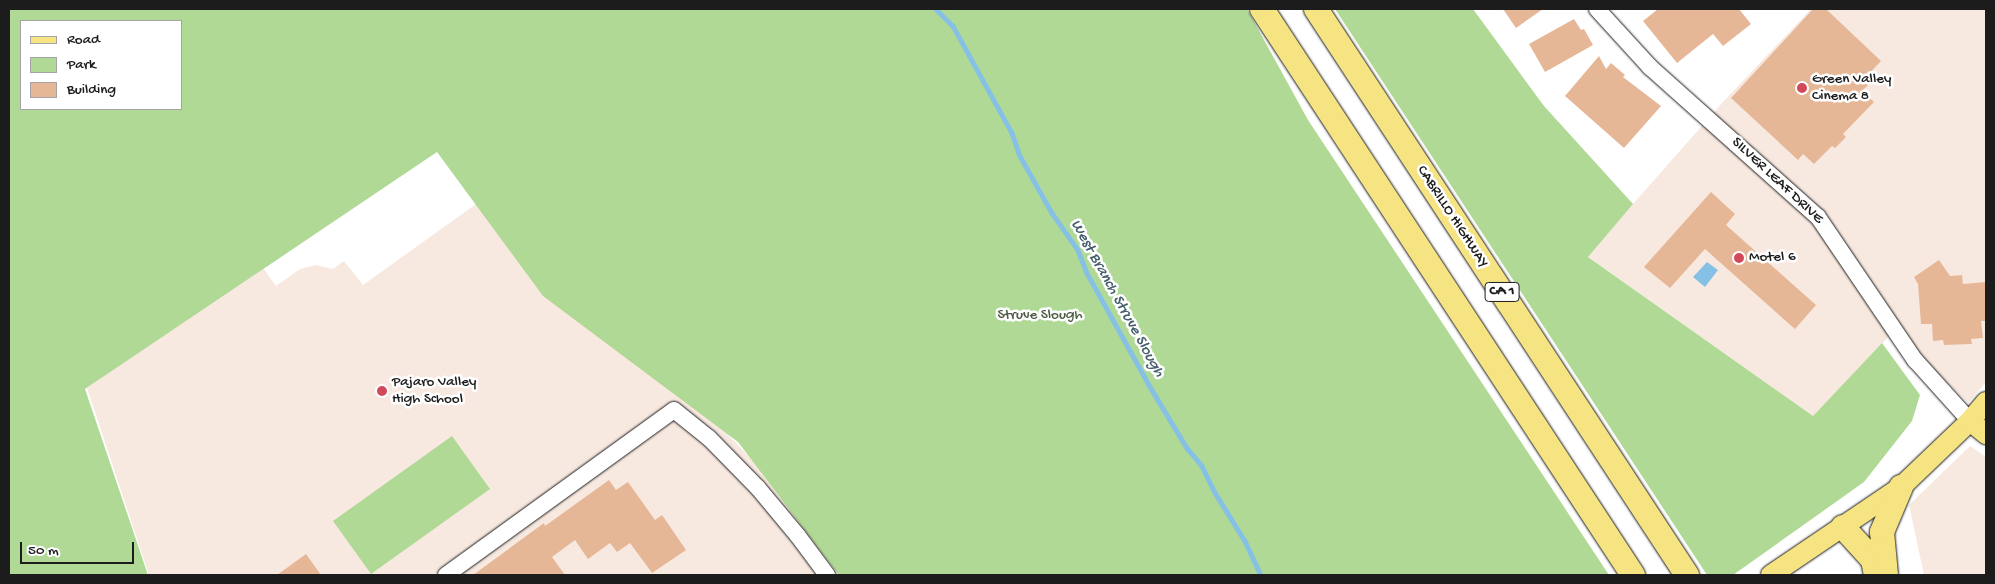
<!DOCTYPE html>
<style>
body{margin:0}
#map{position:relative;width:1995px;height:584px;overflow:hidden;background:#fff;font-family:"Gochi Hand",sans-serif}
div>[style]{position:absolute}
.built>*{inset:0;background:#f8e9e0}
.green>*{inset:0;background:#b0d996}
.water>*{inset:0;background:#86c1e5}
.stream>*{height:4.5px;margin:-2.25px;padding:0 2.25px;transform-origin:2.25px;border-radius:2.25px;background:#86c1e5}
.building>*{inset:0;background:#e6b797}
.roads{filter:drop-shadow(0 0 1px #1c1c1c) drop-shadow(0 0 1px #1c1c1c)}
.minor>*{height:16px;margin:-8px;padding:0 8px;transform-origin:8px;border-radius:8px;background:#fff}
.major>*{height:20px;margin:-10px;padding:0 10px;transform-origin:10px;border-radius:10px;background:#f6e381}
.highway>*{height:24px;margin:-12px;padding:0 12px;transform-origin:12px;border-radius:12px;background:#f6e381}
.dots>*{width:14px;height:14px;translate:-50% -50%;box-sizing:border-box;border:2px solid #fff;border-radius:50%}
span{translate:-50% -50%;white-space:nowrap;text-align:center;line-height:1.15;-webkit-text-stroke:5px #fff;paint-order:stroke}
.shield-label span{padding:1px 4px;background:#fff;border:1px solid;border-radius:4px;-webkit-text-stroke-width:0}
.shield-label{font-size:14px;color:#1c1c1c;font-weight:700}
.poi-label{font-size:15px;color:#1c1c1c}
.left{translate:0 -50%;text-align:left}
.street-label{font-size:15px;color:#1c1c1c}
.park-label{font-size:15px;color:#505e47}
.water-label{font-size:16px;color:#465e6c;font-style:italic}
.frame{position:absolute;inset:0;border:10px solid #1c1c1c;pointer-events:none}
.legend{position:absolute;left:20px;top:20px;width:162px;height:90px;box-sizing:border-box;background:#fff;border:1px solid #a4a4a4;margin:0;padding:6px 9px;list-style:none;font-size:15px;color:#1c1c1c}
.legend li{display:flex;align-items:center;gap:10px;height:25px}
.legend b{width:25px;border:1px solid #a4a4a4}
.scale{position:absolute;left:20px;top:542px;width:114px;height:22px;box-sizing:border-box;border:2px solid #1c1c1c;border-top:0;padding-left:6px;font-size:15px;line-height:18px;white-space:nowrap;color:#1c1c1c;-webkit-text-stroke:4px #fff;paint-order:stroke}
</style>
<div id="map">
<div class="built">
<div style="clip-path:polygon(1811px 9px,1986px 9px,1986px 382px,1968px 403px,1894px 331px,1813px 416px,1587px 256px,1723px 102px)"></div>
<div style="clip-path:polygon(476px 204px,526px 272px,720px 426px,861px 575px,149px 575px,87px 388px,261px 265px,276px 286px,300px 269px,316px 265px,333px 269px,344px 261px,363px 285px)"></div>
<div style="clip-path:polygon(1970px 446px,1986px 457px,1986px 575px,1924px 575px,1909px 505px)"></div>
</div>
<div class="green">
<div style="clip-path:polygon(evenodd,9px 9px,1247px 9px,1308px 120px,1609px 575px,839px 575px,738px 442px,543px 296px,437px 152px,85px 389px,148px 575px,9px 575px,9px 9px,21px 21px,181px 21px,181px 109px,21px 109px,21px 21px)"></div>
<div style="clip-path:polygon(1335px 9px,1473px 9px,1544px 106px,1633px 204px,1588px 257px,1813px 416px,1882px 343px,1920px 395px,1912px 421px,1864px 482px,1733px 575px,1707px 575px)"></div>
<div style="clip-path:polygon(452px 436px,490px 489px,371px 574px,333px 521px)"></div>
</div>
<div class="water">
<div style="clip-path:polygon(1707px 262px,1718px 270px,1705px 287px,1693px 277px)"></div>
</div>
<div class="stream">
<div style="left:936px;top:9px;width:24px;rotate:45deg"></div>
<div style="left:953px;top:26px;width:122px;rotate:61.1deg"></div>
<div style="left:1012px;top:133px;width:24px;rotate:71deg"></div>
<div style="left:1020px;top:156px;width:65px;rotate:60.7deg"></div>
<div style="left:1052px;top:213px;width:45px;rotate:54.9deg"></div>
<div style="left:1078px;top:250px;width:25px;rotate:69deg"></div>
<div style="left:1087px;top:273px;width:128px;rotate:61deg"></div>
<div style="left:1149px;top:385px;width:74px;rotate:58.9deg"></div>
<div style="left:1187px;top:448px;width:23px;rotate:50deg"></div>
<div style="left:1202px;top:466px;width:28px;rotate:64deg"></div>
<div style="left:1214px;top:491px;width:59px;rotate:58.2deg"></div>
<div style="left:1245px;top:541px;width:38px;rotate:65deg"></div>
</div>
<div class="building">
<div style="clip-path:polygon(1503px 9px,1543px 9px,1516px 28px)"></div>
<div style="clip-path:polygon(1658px 9px,1739px 9px,1751px 24px,1723px 46px,1713px 34px,1677px 63px,1643px 21px)"></div>
<div style="clip-path:polygon(1813px 9px,1826px 9px,1881px 61px,1863px 80px,1868px 85px,1862px 91px,1874px 102px,1843px 134px,1846px 137px,1835px 148px,1832px 146px,1814px 164px,1803px 154px,1798px 160px,1731px 98px)"></div>
<div style="clip-path:polygon(1574px 19px,1581px 30px,1584px 29px,1593px 45px,1545px 72px,1529px 44px)"></div>
<div style="clip-path:polygon(1599px 56px,1606px 69px,1611px 63px,1625px 75px,1623px 77px,1661px 106px,1624px 148px,1565px 96px)"></div>
<div style="clip-path:polygon(1711px 192px,1735px 214px,1726px 225px,1816px 305px,1795px 329px,1705px 249px,1670px 288px,1644px 267px)"></div>
<div style="clip-path:polygon(1939px 260px,1950px 276px,1962px 275px,1963px 284px,1986px 282px,1986px 321px,1981px 321px,1983px 338px,1971px 339px,1972px 344px,1944px 345px,1943px 340px,1933px 341px,1932px 324px,1921px 324px,1918px 284px,1914px 277px)"></div>
<div style="clip-path:polygon(609px 480px,616px 490px,628px 482px,655px 520px,662px 515px,686px 550px,652px 573px,630px 543px,617px 552px,610px 543px,588px 559px,575px 540px,552px 557px,565px 575px,473px 575px,544px 523px,545px 526px)"></div>
<div style="clip-path:polygon(306px 554px,321px 575px,277px 575px)"></div>
</div>
<div class="roads">
<div class="minor">
<div style="left:1597px;top:9px;width:79px;rotate:47.6deg"></div>
<div style="left:1650px;top:67px;width:225px;rotate:41.8deg"></div>
<div style="left:1818px;top:217px;width:173px;rotate:55.9deg"></div>
<div style="left:1915px;top:360px;width:82px;rotate:48deg"></div>
<div style="left:446px;top:575px;width:281px;rotate:-35.9deg"></div>
<div style="left:674px;top:410px;width:45px;rotate:38.7deg"></div>
<div style="left:709px;top:438px;width:70px;rotate:45.6deg"></div>
<div style="left:758px;top:488px;width:62px;rotate:50.2deg"></div>
<div style="left:798px;top:536px;width:49px;rotate:53.4deg"></div>
</div>
<div class="major">
<div style="left:1970px;top:421px;width:21px;rotate:39deg"></div>
<div style="left:1771px;top:575px;width:157px;rotate:-34.1deg"></div>
<div style="left:1901px;top:487px;width:95px;rotate:-43.7deg"></div>
<div style="left:1970px;top:421px;width:25px;rotate:-50deg"></div>
</div>
<div class="highway">
<div style="left:1262px;top:9px;width:677px;rotate:56.76deg"></div>
<div style="left:1316px;top:9px;width:677px;rotate:56.76deg"></div>
<div style="left:1843px;top:527px;width:45px;rotate:47.7deg"></div>
<div style="left:1873px;top:560px;width:15px;rotate:79deg"></div>
<div style="left:1886px;top:575px;width:43px;rotate:-95.3deg"></div>
<div style="left:1882px;top:532px;width:49px;rotate:-67.1deg"></div>
</div>
</div>
<div class="dots">
<div style="left:1802px;top:88px;background:#d1495b"></div>
<div style="left:1739px;top:258px;background:#d1495b"></div>
<div style="left:382px;top:391px;background:#d1495b"></div>
</div>
<div class="shield-label">
<span style="left:1502px;top:292px">CA 1</span>
</div>
<div class="poi-label">
<span class="left" style="left:1812px;top:88px">Green Valley<br>Cinema 8</span>
<span class="left" style="left:1749px;top:258px">Motel 6</span>
<span class="left" style="left:392px;top:391px">Pajaro Valley<br>High School</span>
</div>
<div class="street-label">
<span style="left:1777px;top:181px;rotate:43deg">SILVER LEAF DRIVE</span>
<span style="left:1452px;top:217px;rotate:57deg">CABRILLO HIGHWAY</span>
</div>
<div class="park-label">
<span style="left:1040px;top:316px">Struve Slough</span>
</div>
<div class="water-label">
<span style="left:1116px;top:299px;rotate:61deg">West Branch Struve Slough</span>
</div>
<div class="frame"></div>
<ul class="legend">
<li><b style="height:6px;background:#f6e381"></b>Road</li>
<li><b style="height:14px;background:#b0d996"></b>Park</li>
<li><b style="height:14px;background:#e6b797"></b>Building</li>
</ul>
<div class="scale">50 m</div>
</div>
